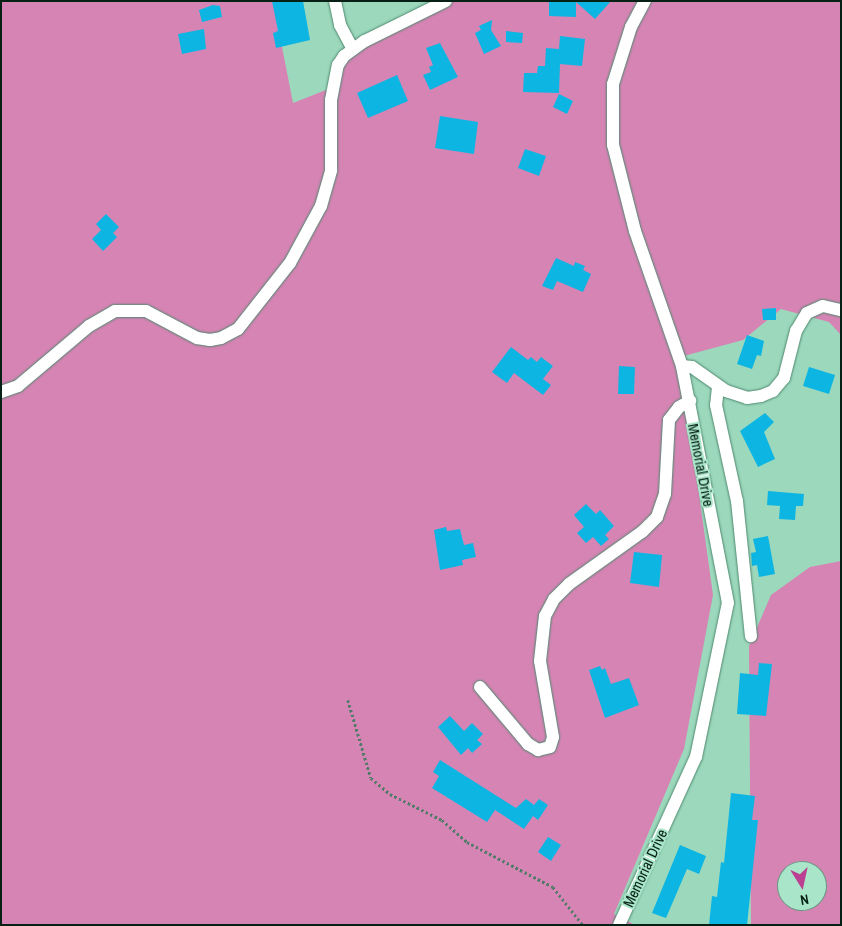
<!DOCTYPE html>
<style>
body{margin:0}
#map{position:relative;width:842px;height:926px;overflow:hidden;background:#9cd8bc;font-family:"Archivo Narrow",sans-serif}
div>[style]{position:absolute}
.green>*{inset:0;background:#d684b4}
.building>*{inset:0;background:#0db5e2}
.path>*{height:2.5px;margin-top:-1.25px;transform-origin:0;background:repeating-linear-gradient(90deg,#517b68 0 2.5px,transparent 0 5px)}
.roads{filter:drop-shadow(0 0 1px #4f896f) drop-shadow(0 0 1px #4f896f)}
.minor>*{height:12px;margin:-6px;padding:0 6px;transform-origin:6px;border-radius:6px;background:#fff}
span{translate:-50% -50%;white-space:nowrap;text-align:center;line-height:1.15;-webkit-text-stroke:4px #a9e5c9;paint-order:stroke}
.street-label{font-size:15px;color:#072016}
.frame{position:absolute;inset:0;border:2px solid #072016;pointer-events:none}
.north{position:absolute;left:777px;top:861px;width:50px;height:50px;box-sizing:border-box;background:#a9e5c9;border:1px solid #689681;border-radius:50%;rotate:170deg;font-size:14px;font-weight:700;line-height:20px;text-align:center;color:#072016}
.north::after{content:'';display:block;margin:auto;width:18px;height:22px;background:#bc4091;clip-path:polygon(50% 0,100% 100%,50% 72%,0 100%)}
</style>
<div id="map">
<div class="green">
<div style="clip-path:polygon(1px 1px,273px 1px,293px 103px,331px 88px,349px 52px,453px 1px,841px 1px,841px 335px,829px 322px,781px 309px,743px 340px,680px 357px,713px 595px,684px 749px,614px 914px,635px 925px,1px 925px)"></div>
<div style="clip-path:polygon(evenodd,841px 561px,841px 925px,751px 925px,749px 646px,771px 595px,810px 567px,841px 561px,787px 871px,817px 871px,817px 901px,787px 901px,787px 871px)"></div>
</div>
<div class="building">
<div style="clip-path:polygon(272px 1px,303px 1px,310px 40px,276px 48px,273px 33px,278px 31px)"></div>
<div style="clip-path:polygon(549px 1px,611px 1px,595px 19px,576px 2px,576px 17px,549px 16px)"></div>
<div style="clip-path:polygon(213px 5px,220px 6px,222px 17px,202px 22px,199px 10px)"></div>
<div style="clip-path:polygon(492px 20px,491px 30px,501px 46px,484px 54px,475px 33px,481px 30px,479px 26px)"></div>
<div style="clip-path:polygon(204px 29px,206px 49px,182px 54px,178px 34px)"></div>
<div style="clip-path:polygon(506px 31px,523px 33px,522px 43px,506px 42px)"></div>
<div style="clip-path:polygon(560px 36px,585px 39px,582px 66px,560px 64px,559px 93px,523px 92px,524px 73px,537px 73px,538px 66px,545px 66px,546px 48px,559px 49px)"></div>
<div style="clip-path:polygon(440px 43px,458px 77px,430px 90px,423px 75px,431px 72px,429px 67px,433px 65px,426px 48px)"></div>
<div style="clip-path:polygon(397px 75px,408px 101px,368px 118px,357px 93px)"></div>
<div style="clip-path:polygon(559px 94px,573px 101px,567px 114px,553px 107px)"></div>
<div style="clip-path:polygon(440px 116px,478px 122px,474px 154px,435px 148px)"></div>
<div style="clip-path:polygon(525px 149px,546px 156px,539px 176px,518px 168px)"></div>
<div style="clip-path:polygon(106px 214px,119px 227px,113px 233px,117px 237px,103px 251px,92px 239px,101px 230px,96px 224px)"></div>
<div style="clip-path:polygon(556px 258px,574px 266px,575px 262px,585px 266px,583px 270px,591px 274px,583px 292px,557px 281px,553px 290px,542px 286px)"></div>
<div style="clip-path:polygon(776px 308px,776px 320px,763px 320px,762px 309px)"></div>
<div style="clip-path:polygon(747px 335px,764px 341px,761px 356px,757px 355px,752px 369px,737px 364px)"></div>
<div style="clip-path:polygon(511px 347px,528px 360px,531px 357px,537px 362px,541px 357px,553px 366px,543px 379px,551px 385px,543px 395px,514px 373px,507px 383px,492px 372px)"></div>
<div style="clip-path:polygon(619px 366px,635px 367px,634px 394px,618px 394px)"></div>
<div style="clip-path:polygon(809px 367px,835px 375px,829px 394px,803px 386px)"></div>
<div style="clip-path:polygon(765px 413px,774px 422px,764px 432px,775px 459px,758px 467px,740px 431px)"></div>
<div style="clip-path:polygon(768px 491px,804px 494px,803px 506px,796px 506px,795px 520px,779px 519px,780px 506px,767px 505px)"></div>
<div style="clip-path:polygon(586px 504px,596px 514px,600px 510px,614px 526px,605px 535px,609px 539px,601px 546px,593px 537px,586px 543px,577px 533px,584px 527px,574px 515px)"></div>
<div style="clip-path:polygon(446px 527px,447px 531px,460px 529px,464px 545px,473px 543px,476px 557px,462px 560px,463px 565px,440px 570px,434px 530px)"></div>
<div style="clip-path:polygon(768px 536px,775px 574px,759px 577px,757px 565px,752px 566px,751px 553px,756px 552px,753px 539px)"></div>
<div style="clip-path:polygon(634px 552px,662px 555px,659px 587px,630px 583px)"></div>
<div style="clip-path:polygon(759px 663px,772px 664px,766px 716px,737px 714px,740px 673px,758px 675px)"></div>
<div style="clip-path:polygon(600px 666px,602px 670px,605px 668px,611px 684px,629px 678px,639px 705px,605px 718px,589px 670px)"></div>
<div style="clip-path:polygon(450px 716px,464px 731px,472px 723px,483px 734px,477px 740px,482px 744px,472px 753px,468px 748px,461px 755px,438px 727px)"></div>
<div style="clip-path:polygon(440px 760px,516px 808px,526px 799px,534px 805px,539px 799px,548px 805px,538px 820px,533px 816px,524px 829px,495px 810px,487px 822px,432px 788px,439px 776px,433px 772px)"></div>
<div style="clip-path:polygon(731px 793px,755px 796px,752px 820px,758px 820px,747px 925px,709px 925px,712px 896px,717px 897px,721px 862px,724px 863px)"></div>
<div style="clip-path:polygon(548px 837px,561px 845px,551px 861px,538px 852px)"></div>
<div style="clip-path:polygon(680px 845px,706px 856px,699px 874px,687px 869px,666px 918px,652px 913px)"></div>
</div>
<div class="path">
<div style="left:348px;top:700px;width:81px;rotate:73.6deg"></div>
<div style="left:371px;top:778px;width:25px;rotate:40deg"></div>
<div style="left:390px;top:794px;width:58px;rotate:26.6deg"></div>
<div style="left:442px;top:820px;width:33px;rotate:41deg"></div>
<div style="left:467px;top:842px;width:97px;rotate:27.6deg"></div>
<div style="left:553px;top:887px;width:48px;rotate:51.7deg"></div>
</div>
<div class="roads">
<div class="minor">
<div style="left:335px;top:1px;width:25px;rotate:78deg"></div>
<div style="left:340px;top:25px;width:27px;rotate:62deg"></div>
<div style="left:682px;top:366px;width:10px;rotate:6deg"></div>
<div style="left:692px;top:367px;width:42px;rotate:35.2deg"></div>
<div style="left:726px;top:391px;width:22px;rotate:18deg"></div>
<div style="left:747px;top:398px;width:14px;rotate:-8deg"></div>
<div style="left:761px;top:396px;width:13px;rotate:-23deg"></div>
<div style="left:773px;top:391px;width:17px;rotate:-50deg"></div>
<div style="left:784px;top:378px;width:49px;rotate:-75.7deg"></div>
<div style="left:796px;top:331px;width:21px;rotate:-59deg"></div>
<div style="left:807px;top:313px;width:17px;rotate:-24deg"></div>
<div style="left:823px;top:306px;width:18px;rotate:13deg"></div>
<div style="left:718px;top:387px;width:18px;rotate:96deg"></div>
<div style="left:716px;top:405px;width:98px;rotate:77.7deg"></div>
<div style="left:737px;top:501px;width:136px;rotate:84.1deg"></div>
<div style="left:1px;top:392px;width:18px;rotate:-19deg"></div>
<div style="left:18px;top:386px;width:93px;rotate:-40.2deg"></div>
<div style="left:89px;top:326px;width:30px;rotate:-30deg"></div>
<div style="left:115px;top:311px;width:31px"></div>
<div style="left:146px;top:311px;width:58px;rotate:27.9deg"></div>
<div style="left:197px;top:338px;width:13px;rotate:9deg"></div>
<div style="left:210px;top:340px;width:11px;rotate:-10deg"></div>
<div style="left:221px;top:338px;width:19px;rotate:-28deg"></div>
<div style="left:238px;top:329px;width:84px;rotate:-51.8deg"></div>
<div style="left:290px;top:263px;width:65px;rotate:-61.5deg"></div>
<div style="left:321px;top:206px;width:37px;rotate:-74deg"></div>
<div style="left:331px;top:170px;width:70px;rotate:-90deg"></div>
<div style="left:331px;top:100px;width:36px;rotate:-79deg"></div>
<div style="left:338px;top:65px;width:11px;rotate:-56deg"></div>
<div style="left:344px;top:56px;width:26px;rotate:-36deg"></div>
<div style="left:365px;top:41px;width:90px;rotate:-26.3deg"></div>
<div style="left:480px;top:687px;width:75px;rotate:49.9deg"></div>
<div style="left:528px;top:744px;width:12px;rotate:31deg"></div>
<div style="left:538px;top:750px;width:12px;rotate:-14deg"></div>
<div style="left:550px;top:747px;width:10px;rotate:-73deg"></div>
<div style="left:553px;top:737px;width:77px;rotate:-99.7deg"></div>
<div style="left:540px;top:661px;width:45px;rotate:-83.7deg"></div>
<div style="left:545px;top:616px;width:19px;rotate:-62deg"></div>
<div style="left:554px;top:599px;width:21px;rotate:-45deg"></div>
<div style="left:569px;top:584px;width:90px;rotate:-35.5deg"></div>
<div style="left:642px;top:532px;width:21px;rotate:-45deg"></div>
<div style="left:657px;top:517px;width:24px;rotate:-71deg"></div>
<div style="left:665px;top:494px;width:74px;rotate:-86.9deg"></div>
<div style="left:669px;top:420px;width:16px;rotate:-52deg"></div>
<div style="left:679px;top:407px;width:13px;rotate:-29deg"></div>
<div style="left:619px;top:925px;width:185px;rotate:-65.4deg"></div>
<div style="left:696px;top:757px;width:157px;rotate:-78.3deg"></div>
<div style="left:728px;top:603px;width:241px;rotate:-101deg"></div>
<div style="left:682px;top:366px;width:143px;rotate:-109.2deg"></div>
<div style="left:635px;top:231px;width:89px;rotate:-104.3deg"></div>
<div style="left:613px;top:145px;width:61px;rotate:-90deg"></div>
<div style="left:613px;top:84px;width:60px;rotate:-72.5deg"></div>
<div style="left:631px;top:27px;width:30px;rotate:-62deg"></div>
</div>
</div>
<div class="street-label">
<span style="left:701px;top:465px;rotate:79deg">Memorial Drive</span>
<span style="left:645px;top:868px;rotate:-65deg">Memorial Drive</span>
</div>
<div class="frame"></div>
<div class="north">N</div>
</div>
